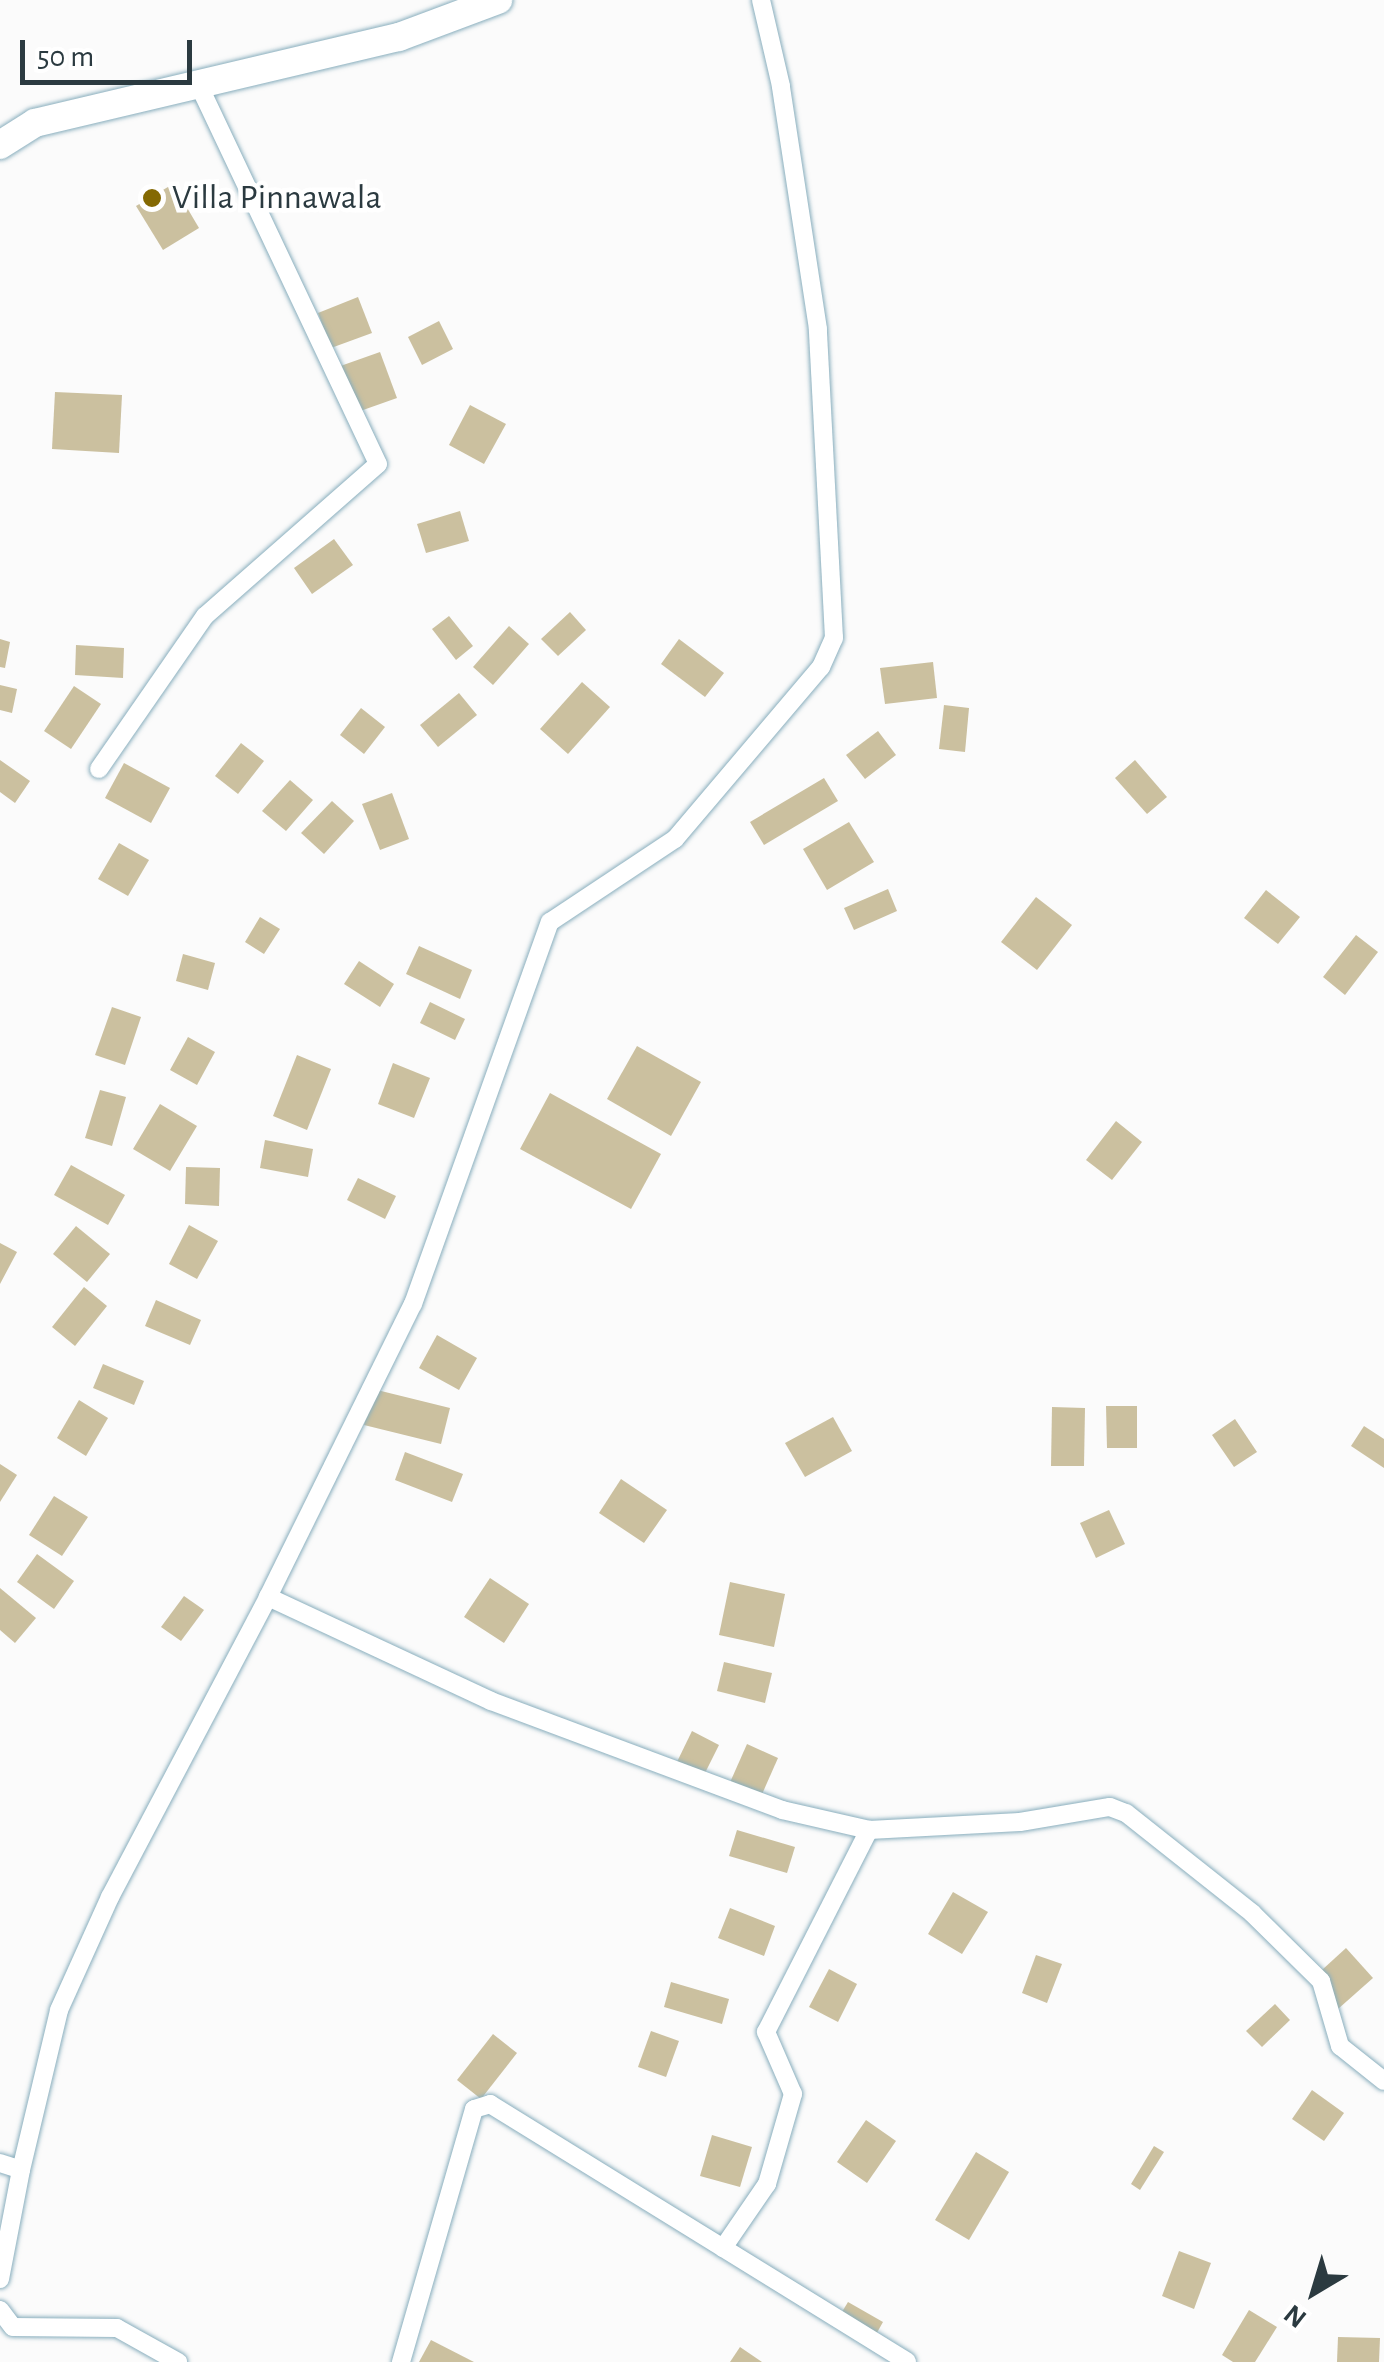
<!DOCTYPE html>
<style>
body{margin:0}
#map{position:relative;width:1384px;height:2362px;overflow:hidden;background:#fbfbfb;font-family:"Alegreya Sans",sans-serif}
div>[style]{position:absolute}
.building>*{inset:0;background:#cbc09f}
.roads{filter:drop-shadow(0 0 2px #89aebd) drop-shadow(0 0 2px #89aebd)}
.street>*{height:18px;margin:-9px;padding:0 9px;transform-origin:9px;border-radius:9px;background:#fff}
.primary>*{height:28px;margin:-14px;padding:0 14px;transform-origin:14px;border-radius:14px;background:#fff}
.dots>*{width:28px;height:28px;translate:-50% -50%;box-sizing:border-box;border:5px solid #fff;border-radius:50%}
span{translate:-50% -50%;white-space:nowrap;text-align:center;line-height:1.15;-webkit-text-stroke:9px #fff;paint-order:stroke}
.poi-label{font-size:35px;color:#2b3a40}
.left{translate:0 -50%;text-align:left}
.north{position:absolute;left:1264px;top:2242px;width:100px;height:100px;-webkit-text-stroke:8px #fff;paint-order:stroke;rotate:218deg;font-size:28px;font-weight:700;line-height:40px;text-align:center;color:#2b3a40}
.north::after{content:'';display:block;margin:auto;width:35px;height:45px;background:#2b3a40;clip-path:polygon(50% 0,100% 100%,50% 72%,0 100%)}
.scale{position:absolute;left:20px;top:40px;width:172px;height:45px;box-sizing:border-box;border:5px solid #2b3a40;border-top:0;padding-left:12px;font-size:30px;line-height:35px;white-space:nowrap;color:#2b3a40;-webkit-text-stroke:8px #fff;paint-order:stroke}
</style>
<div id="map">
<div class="building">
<div style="clip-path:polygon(173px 184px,199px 228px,163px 250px,136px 206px)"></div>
<div style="clip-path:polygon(358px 297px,372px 333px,331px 348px,318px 313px)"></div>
<div style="clip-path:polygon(439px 321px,453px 349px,422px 365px,408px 337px)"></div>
<div style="clip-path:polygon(380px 352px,397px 398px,349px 415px,332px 369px)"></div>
<div style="clip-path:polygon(55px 392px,122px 395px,119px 453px,52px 449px)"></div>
<div style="clip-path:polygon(470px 405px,506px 424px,484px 464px,449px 445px)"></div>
<div style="clip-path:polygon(460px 511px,469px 541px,426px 553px,417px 524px)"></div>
<div style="clip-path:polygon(334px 539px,353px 565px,312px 594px,294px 568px)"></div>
<div style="clip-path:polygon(570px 612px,586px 630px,558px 656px,541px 639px)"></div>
<div style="clip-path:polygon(449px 616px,473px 646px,456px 660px,432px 629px)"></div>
<div style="clip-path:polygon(509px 626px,529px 644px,493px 685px,473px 667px)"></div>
<div style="clip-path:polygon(0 639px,10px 642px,5px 668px,0 667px)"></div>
<div style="clip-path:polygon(679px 639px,724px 673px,705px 697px,661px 664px)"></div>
<div style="clip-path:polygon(76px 645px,124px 648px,123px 678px,75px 675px)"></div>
<div style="clip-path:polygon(933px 662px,937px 698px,885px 704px,880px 668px)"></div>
<div style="clip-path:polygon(582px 682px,610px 707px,568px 754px,540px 729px)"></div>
<div style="clip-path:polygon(0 685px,17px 689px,12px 713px,0 710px)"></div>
<div style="clip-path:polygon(74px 686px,101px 704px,71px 749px,44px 731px)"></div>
<div style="clip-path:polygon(459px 693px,477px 715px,438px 747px,420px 725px)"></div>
<div style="clip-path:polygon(944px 705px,969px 708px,965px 752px,939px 749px)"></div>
<div style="clip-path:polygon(361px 708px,385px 727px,364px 754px,340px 735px)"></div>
<div style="clip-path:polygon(878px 731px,896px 755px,865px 779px,846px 755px)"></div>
<div style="clip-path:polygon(241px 743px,264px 761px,238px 794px,215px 776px)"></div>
<div style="clip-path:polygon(0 760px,30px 781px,15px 803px,0 792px)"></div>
<div style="clip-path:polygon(1135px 760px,1167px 797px,1147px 814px,1115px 778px)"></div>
<div style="clip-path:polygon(124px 763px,170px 788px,151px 823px,105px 798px)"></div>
<div style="clip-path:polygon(824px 778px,838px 801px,764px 845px,750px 822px)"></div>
<div style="clip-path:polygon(290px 780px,313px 800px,286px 831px,262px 811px)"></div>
<div style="clip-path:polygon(392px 793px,409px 839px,380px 850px,362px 804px)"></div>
<div style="clip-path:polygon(332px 801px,354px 821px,324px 854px,301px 833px)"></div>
<div style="clip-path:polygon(849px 822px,874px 862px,827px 890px,803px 849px)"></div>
<div style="clip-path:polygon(119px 843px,149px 860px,128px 896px,98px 879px)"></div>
<div style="clip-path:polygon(888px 889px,897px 911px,854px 930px,844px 908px)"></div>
<div style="clip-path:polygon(1266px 890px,1300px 917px,1278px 944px,1244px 918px)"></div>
<div style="clip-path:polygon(1036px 897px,1072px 925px,1037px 970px,1001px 942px)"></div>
<div style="clip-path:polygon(260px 917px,280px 929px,264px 954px,245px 942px)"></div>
<div style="clip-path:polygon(1356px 935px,1378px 952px,1345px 995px,1323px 977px)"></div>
<div style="clip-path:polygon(419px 946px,472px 970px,460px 999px,406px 974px)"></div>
<div style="clip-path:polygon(183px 954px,215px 963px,208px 990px,176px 981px)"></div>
<div style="clip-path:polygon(359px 961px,394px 984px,380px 1007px,344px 984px)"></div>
<div style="clip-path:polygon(430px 1002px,465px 1019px,455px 1040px,420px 1023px)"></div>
<div style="clip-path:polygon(112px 1007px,141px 1017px,125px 1065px,95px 1055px)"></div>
<div style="clip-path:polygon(188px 1037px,215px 1052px,197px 1085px,170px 1070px)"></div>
<div style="clip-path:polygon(637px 1046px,701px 1082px,671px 1136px,607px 1099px)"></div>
<div style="clip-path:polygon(297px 1055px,331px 1069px,307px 1130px,273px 1116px)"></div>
<div style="clip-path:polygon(393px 1063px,430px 1078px,414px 1118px,378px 1104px)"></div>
<div style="clip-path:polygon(100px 1090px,126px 1097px,112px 1146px,85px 1138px)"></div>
<div style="clip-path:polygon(550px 1093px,661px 1154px,631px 1209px,520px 1149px)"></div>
<div style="clip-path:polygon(160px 1104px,197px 1126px,170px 1171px,133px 1149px)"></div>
<div style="clip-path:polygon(1116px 1121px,1142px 1142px,1112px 1180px,1086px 1160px)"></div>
<div style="clip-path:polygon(265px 1140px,313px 1149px,308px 1177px,260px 1168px)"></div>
<div style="clip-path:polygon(71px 1165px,125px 1195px,108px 1225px,54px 1195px)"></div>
<div style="clip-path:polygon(186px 1167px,220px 1168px,219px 1206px,185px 1204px)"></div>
<div style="clip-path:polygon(358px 1178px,396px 1196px,385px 1219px,347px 1200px)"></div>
<div style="clip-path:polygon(189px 1225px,218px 1241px,197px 1279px,169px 1264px)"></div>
<div style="clip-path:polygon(76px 1226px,110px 1254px,87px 1282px,53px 1254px)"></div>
<div style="clip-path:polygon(0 1243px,17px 1252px,0 1284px)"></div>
<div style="clip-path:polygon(84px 1287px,107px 1306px,75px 1346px,52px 1327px)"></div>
<div style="clip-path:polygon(156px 1300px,201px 1320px,190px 1345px,145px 1326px)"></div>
<div style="clip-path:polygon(437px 1335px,477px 1358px,459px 1390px,419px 1368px)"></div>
<div style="clip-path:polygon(103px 1364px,144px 1381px,134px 1405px,93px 1388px)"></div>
<div style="clip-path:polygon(373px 1389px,450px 1408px,441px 1444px,364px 1425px)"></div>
<div style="clip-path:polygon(79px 1400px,108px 1418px,86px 1456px,57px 1438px)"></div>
<div style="clip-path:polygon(1106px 1406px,1137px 1406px,1137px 1448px,1107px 1448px)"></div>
<div style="clip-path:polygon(1052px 1407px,1085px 1408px,1084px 1466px,1051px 1466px)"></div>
<div style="clip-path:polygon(833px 1417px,852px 1451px,805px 1477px,785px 1443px)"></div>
<div style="clip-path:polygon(1235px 1419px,1257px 1452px,1234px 1467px,1212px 1435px)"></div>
<div style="clip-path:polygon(1364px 1426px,1384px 1439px,1384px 1468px,1351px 1446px)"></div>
<div style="clip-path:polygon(405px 1452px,463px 1474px,452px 1502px,395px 1480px)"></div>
<div style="clip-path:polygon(0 1464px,17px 1475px,0 1502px)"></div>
<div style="clip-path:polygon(621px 1479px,667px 1510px,644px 1543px,599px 1513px)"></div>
<div style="clip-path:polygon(54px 1496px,88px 1517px,62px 1556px,29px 1535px)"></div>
<div style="clip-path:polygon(1109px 1510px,1125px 1544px,1096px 1558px,1080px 1523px)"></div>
<div style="clip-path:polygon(37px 1554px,74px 1581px,54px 1609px,17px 1582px)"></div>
<div style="clip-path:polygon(490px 1578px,529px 1604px,504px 1643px,464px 1617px)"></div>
<div style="clip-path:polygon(730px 1582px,785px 1594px,774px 1647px,719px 1635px)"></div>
<div style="clip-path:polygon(0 1588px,36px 1618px,15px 1643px,0 1630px)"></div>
<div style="clip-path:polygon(184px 1596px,204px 1610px,181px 1641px,161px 1627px)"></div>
<div style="clip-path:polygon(724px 1662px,772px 1673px,765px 1703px,717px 1691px)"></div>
<div style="clip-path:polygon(692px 1731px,719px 1745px,701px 1781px,674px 1768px)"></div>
<div style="clip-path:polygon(747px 1744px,778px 1758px,759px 1801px,728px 1787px)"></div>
<div style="clip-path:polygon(737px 1830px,795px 1847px,787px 1873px,729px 1856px)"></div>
<div style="clip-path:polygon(953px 1892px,988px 1912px,962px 1954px,928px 1934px)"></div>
<div style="clip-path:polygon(730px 1908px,775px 1926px,764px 1956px,718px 1938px)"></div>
<div style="clip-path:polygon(1346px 1948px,1373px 1978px,1338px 2009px,1311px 1980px)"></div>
<div style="clip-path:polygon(1036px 1955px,1062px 1964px,1047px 2003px,1022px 1993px)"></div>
<div style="clip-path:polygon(829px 1969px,857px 1984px,838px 2022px,809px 2007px)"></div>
<div style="clip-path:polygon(671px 1982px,729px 1999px,722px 2024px,664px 2007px)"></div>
<div style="clip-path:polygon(1275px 2004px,1290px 2020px,1262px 2047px,1246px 2031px)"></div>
<div style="clip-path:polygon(651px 2031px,679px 2041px,666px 2077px,638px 2067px)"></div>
<div style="clip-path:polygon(493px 2034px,517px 2053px,481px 2099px,457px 2080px)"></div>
<div style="clip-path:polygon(1312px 2090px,1344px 2113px,1324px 2141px,1292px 2119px)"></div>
<div style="clip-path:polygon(866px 2120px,896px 2141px,867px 2183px,837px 2162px)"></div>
<div style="clip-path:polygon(712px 2135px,752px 2147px,740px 2187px,700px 2176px)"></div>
<div style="clip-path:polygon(1154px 2146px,1164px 2152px,1140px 2190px,1131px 2184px)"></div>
<div style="clip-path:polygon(976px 2152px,1009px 2172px,969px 2240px,935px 2220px)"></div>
<div style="clip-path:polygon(1179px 2251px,1211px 2263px,1194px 2309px,1162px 2296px)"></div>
<div style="clip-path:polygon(848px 2302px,883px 2322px,870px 2345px,834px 2325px)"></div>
<div style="clip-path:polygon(1249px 2310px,1277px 2327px,1255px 2362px,1233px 2362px,1222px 2355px)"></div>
<div style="clip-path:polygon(1338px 2337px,1380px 2338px,1379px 2362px,1337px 2362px)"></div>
<div style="clip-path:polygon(431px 2340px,474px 2362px,419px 2362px)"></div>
<div style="clip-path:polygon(740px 2347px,762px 2362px,730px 2362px)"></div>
</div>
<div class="roads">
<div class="street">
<div style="left:99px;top:769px;width:186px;rotate:-55.3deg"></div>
<div style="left:205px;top:616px;width:230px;rotate:-41.3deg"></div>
<div style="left:378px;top:464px;width:420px;rotate:-115.3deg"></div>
<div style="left:268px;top:1597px;width:246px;rotate:25deg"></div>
<div style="left:491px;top:1701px;width:311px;rotate:20.5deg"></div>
<div style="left:782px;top:1810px;width:89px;rotate:12.9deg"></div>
<div style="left:869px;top:1830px;width:151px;rotate:-3deg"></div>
<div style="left:1020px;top:1822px;width:91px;rotate:-9.5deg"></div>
<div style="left:1110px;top:1807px;width:17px;rotate:21deg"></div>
<div style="left:1126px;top:1813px;width:161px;rotate:38.4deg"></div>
<div style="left:1252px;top:1913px;width:97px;rotate:44.6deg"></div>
<div style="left:1321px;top:1981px;width:68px;rotate:73.7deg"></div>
<div style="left:1340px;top:2046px;width:56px;rotate:38.5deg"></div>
<div style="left:0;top:2163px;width:22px;rotate:18deg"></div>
<div style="left:21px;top:2170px;width:164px;rotate:-76.6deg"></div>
<div style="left:59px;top:2010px;width:124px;rotate:-65.7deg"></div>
<div style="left:110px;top:1897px;width:339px;rotate:-62.2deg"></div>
<div style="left:268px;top:1597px;width:327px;rotate:-63.7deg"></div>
<div style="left:413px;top:1304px;width:406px;rotate:-70.3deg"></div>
<div style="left:550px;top:922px;width:150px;rotate:-33.6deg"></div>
<div style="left:675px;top:839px;width:226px;rotate:-49.7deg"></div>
<div style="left:821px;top:667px;width:32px;rotate:-66deg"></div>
<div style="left:834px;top:638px;width:309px;rotate:-93deg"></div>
<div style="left:818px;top:329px;width:246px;rotate:-98.7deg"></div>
<div style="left:781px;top:86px;width:88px;rotate:-103.1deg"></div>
<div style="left:723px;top:2248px;width:78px;rotate:-55.5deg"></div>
<div style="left:767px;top:2184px;width:94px;rotate:-73.9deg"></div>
<div style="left:793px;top:2094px;width:68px;rotate:-113.5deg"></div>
<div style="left:766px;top:2032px;width:227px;rotate:-63deg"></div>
<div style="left:0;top:2279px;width:111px;rotate:-79.1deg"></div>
<div style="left:0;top:2310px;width:21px;rotate:53deg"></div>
<div style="left:13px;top:2327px;width:104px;rotate:0.6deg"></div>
<div style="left:117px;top:2328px;width:70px;rotate:29.1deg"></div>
<div style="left:401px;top:2362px;width:263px;rotate:-73.9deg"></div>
<div style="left:474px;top:2109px;width:17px;rotate:-17deg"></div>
<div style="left:490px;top:2104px;width:490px;rotate:31.7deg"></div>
</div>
<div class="primary">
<div style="left:0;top:145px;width:41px;rotate:-32.2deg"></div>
<div style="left:35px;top:123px;width:374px;rotate:-13.3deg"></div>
<div style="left:399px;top:37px;width:106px;rotate:-20.5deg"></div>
</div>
</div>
<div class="dots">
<div style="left:152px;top:198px;background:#846903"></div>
</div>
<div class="poi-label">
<span class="left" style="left:172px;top:198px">Villa Pinnawala</span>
</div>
<div class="north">N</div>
<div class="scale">50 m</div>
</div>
